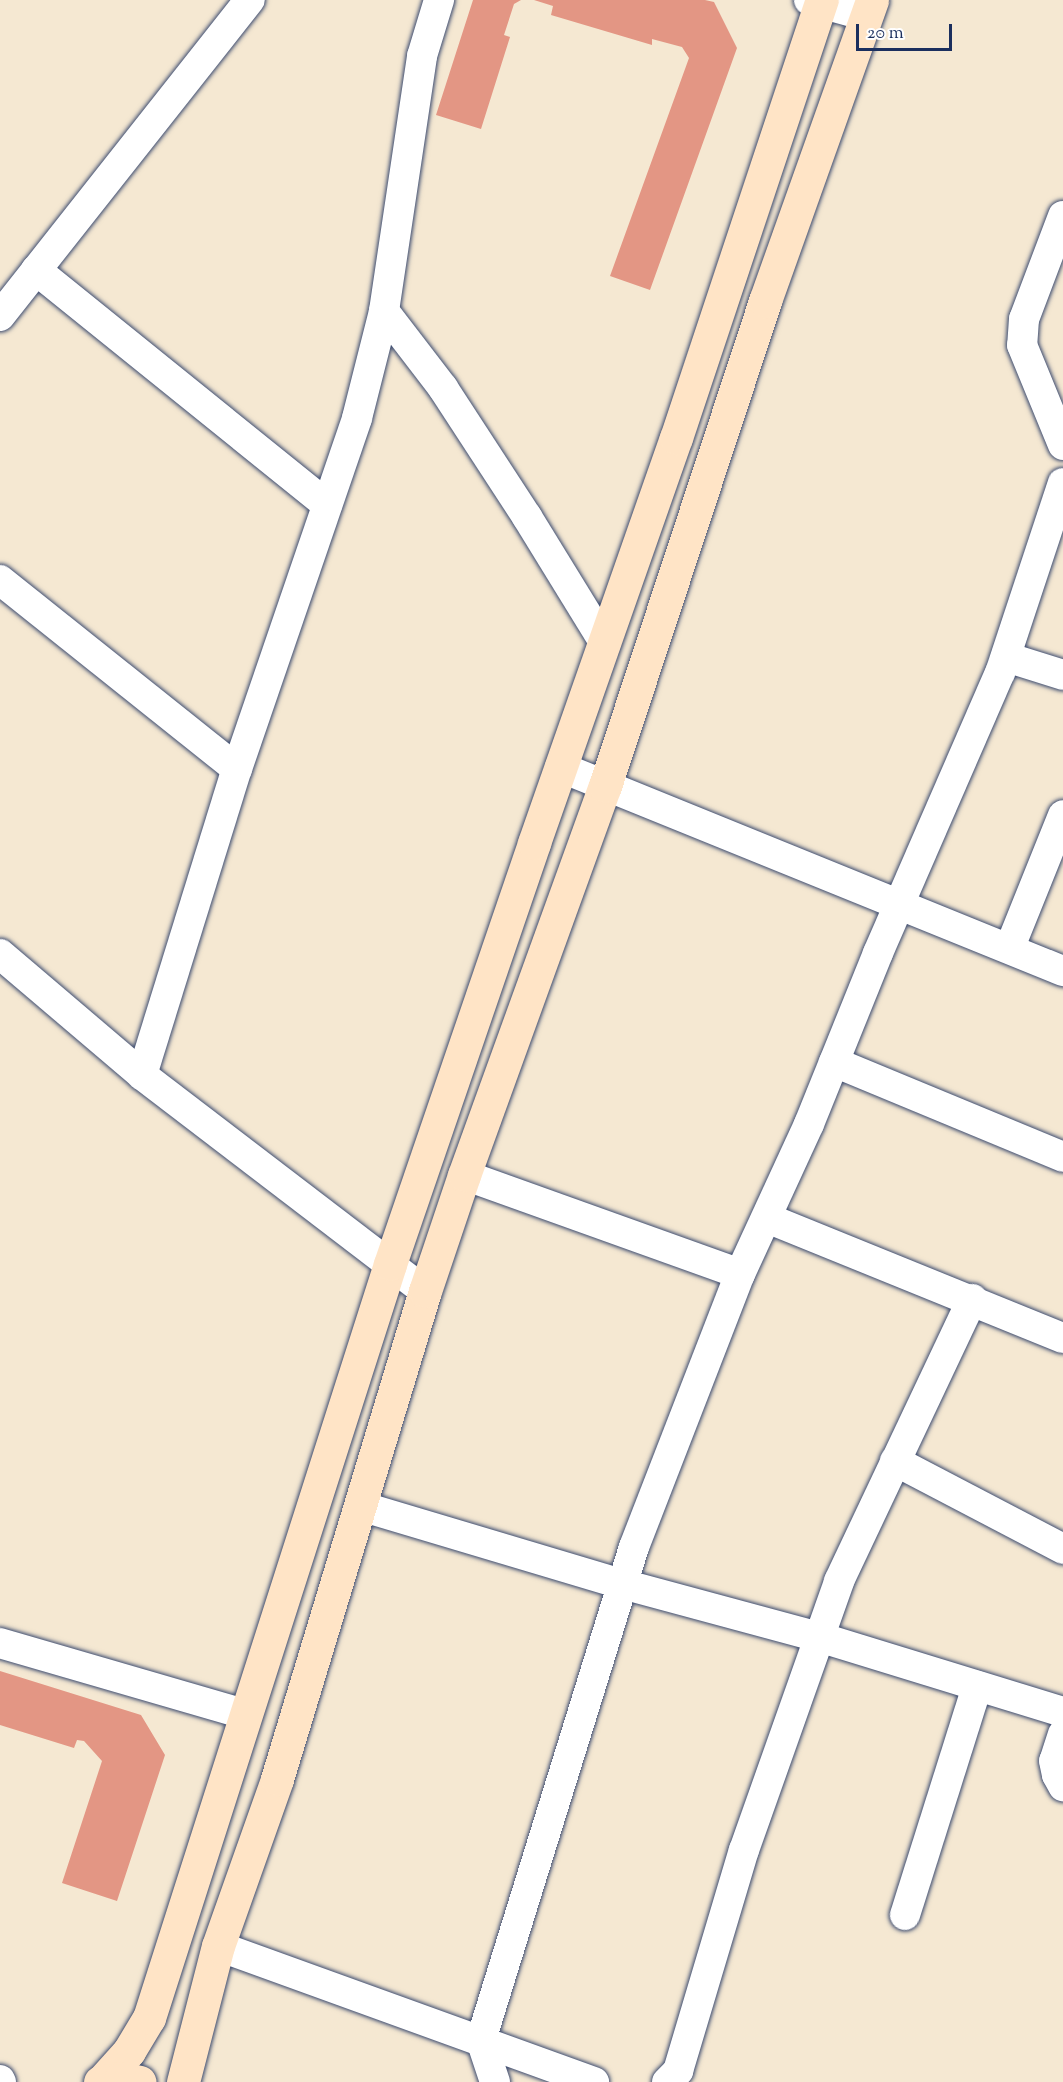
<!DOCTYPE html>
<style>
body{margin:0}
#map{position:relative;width:1063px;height:2082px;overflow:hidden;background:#f5e8d2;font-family:"Sorts Mill Goudy",serif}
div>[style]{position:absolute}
.building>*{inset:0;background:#e39684}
.roads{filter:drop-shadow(0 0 2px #3c4b6f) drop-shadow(0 0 2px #3c4b6f)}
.minor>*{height:30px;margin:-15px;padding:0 15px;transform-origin:15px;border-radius:15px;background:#fff}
.secondary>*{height:33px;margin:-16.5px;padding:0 16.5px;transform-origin:16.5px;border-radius:16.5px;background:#ffe4c6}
span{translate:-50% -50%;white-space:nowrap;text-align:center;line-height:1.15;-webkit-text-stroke:5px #fff;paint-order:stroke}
.scale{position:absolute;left:856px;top:24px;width:96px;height:27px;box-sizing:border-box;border:3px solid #1b2f5e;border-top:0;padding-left:8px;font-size:18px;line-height:21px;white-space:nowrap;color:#1b2f5e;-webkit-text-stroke:4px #fff;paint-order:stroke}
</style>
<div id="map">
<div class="building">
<div style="clip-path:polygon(473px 0,521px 0,514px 4px,504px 35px,510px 37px,481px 129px,436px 115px)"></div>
<div style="clip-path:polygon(534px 0,705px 0,714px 2px,737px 48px,650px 290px,610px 276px,689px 58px,682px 47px,652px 39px,652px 45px,551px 15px,553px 6px)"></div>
<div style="clip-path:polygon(0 1671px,141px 1715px,165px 1755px,117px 1901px,62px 1883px,102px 1761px,84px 1741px,77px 1740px,74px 1748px,0 1725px)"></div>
</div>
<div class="roads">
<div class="minor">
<div style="left:809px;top:0;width:60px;rotate:15.4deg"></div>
<div style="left:1063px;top:216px;width:110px;rotate:110.7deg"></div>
<div style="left:1024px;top:319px;width:26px;rotate:94deg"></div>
<div style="left:1022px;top:345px;width:108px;rotate:67.7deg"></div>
<div style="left:36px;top:270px;width:374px;rotate:38.9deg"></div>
<div style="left:384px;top:311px;width:97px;rotate:52.5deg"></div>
<div style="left:443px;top:388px;width:154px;rotate:56.9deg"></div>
<div style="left:527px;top:517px;width:149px;rotate:58.4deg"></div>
<div style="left:0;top:316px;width:403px;rotate:-51.7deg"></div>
<div style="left:0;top:580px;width:303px;rotate:38.6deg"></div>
<div style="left:1006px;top:657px;width:60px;rotate:17.5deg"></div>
<div style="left:560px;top:767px;width:543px;rotate:22.08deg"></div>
<div style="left:1010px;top:947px;width:142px;rotate:-68.1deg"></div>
<div style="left:0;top:954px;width:187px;rotate:40.4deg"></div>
<div style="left:142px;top:1075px;width:356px;rotate:37.4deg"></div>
<div style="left:834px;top:1062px;width:248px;rotate:22.5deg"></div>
<div style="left:142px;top:1075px;width:320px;rotate:-72.8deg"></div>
<div style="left:237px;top:769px;width:371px;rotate:-71.1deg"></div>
<div style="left:357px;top:418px;width:110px;rotate:-75.8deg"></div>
<div style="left:384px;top:311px;width:258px;rotate:-81.5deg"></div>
<div style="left:422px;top:56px;width:59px;rotate:-73.1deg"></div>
<div style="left:464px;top:1175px;width:293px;rotate:19.7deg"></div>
<div style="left:767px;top:1218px;width:319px;rotate:22.1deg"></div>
<div style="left:895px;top:1461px;width:190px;rotate:27.6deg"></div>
<div style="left:360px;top:1506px;width:273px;rotate:16.6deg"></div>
<div style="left:622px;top:1584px;width:204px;rotate:15.1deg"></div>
<div style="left:819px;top:1637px;width:255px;rotate:17.1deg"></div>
<div style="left:0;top:1643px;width:255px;rotate:16.2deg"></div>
<div style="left:1063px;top:1734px;width:28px;rotate:108deg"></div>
<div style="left:1054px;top:1761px;width:14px;rotate:78deg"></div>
<div style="left:1057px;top:1775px;width:13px;rotate:61deg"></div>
<div style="left:905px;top:1915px;width:240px;rotate:-72.5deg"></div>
<div style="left:218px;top:1946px;width:400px;rotate:19.9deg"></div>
<div style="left:0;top:2080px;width:2px;rotate:63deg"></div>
<div style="left:495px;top:2082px;width:44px;rotate:-108.4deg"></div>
<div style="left:481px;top:2040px;width:516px;rotate:-72.76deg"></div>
<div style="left:634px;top:1547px;width:293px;rotate:-68.8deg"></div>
<div style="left:740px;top:1274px;width:165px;rotate:-65.3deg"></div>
<div style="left:809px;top:1124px;width:184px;rotate:-68deg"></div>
<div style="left:878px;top:953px;width:305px;rotate:-66.5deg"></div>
<div style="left:1000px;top:673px;width:200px;rotate:-71.7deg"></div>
<div style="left:667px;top:2082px;width:16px;rotate:-45deg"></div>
<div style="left:678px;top:2071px;width:231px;rotate:-73.4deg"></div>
<div style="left:744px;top:1850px;width:285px;rotate:-70.5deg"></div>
<div style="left:839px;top:1581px;width:312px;rotate:-64.7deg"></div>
</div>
<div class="secondary">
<div style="left:103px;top:2080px;width:39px;rotate:-48deg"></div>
<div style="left:129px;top:2051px;width:39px;rotate:-59deg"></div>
<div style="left:149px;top:2018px;width:792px;rotate:-72.27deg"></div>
<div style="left:390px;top:1264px;width:445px;rotate:-71.1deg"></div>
<div style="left:534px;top:843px;width:429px;rotate:-70.7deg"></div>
<div style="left:676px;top:438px;width:462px;rotate:-71.6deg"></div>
<div style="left:100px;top:2082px;width:21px;rotate:-11deg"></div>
<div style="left:121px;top:2078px;width:19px;rotate:12deg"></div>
<div style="left:183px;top:2082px;width:140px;rotate:-75.6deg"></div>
<div style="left:218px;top:1946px;width:177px;rotate:-70.5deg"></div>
<div style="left:277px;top:1779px;width:510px;rotate:-73.13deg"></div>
<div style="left:425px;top:1291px;width:122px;rotate:-71.4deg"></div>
<div style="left:464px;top:1175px;width:414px;rotate:-70.1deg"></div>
<div style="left:605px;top:786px;width:511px;rotate:-71.74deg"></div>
<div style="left:765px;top:301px;width:319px;rotate:-70.4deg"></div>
</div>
</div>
<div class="scale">20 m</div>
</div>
